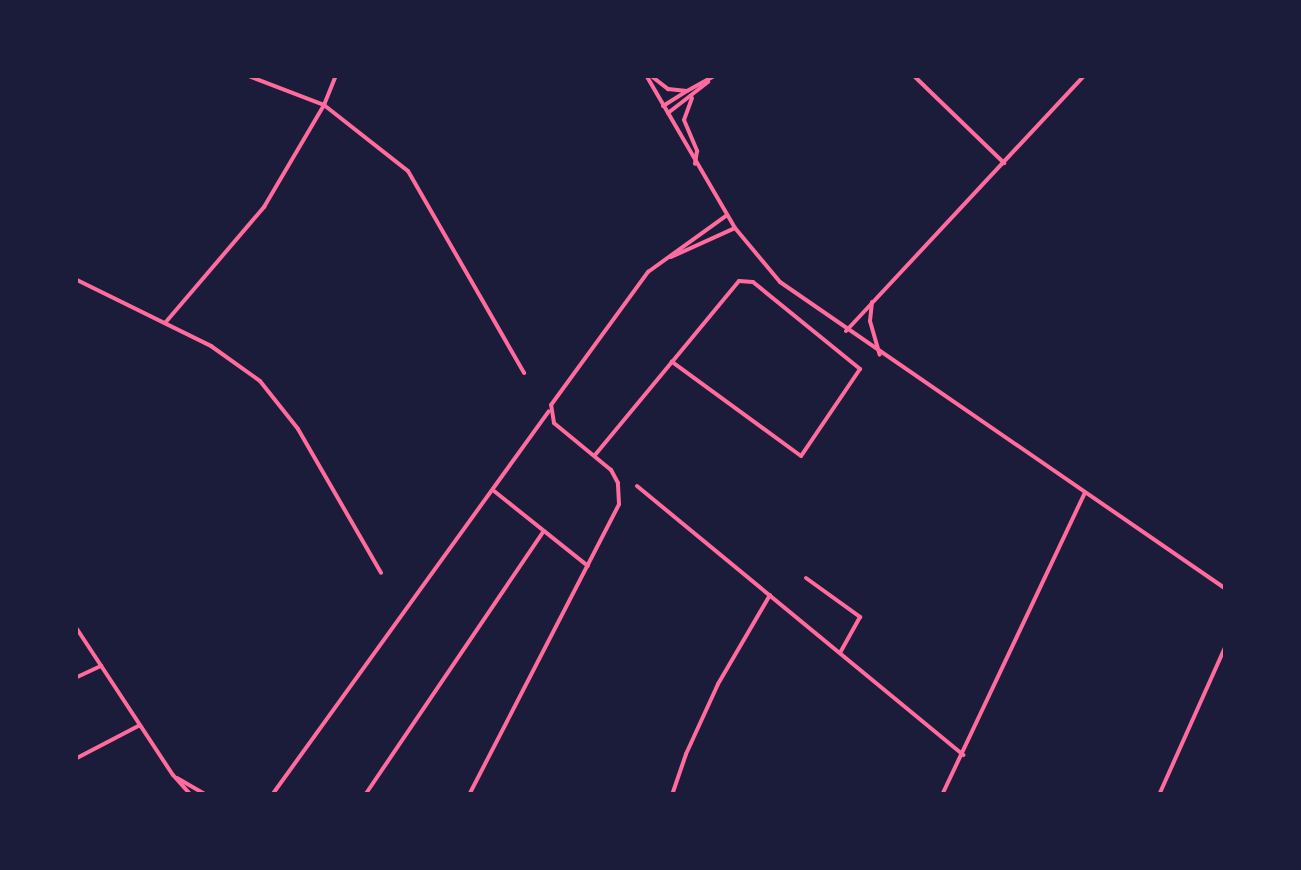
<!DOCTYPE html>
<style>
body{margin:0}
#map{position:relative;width:1301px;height:870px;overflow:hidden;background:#1b1b3a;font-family:"Times New Roman",serif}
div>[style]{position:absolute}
.minor>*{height:4px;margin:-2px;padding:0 2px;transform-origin:2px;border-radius:2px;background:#ff6b9d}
span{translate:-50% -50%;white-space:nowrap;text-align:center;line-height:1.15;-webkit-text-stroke:8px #1b1b3a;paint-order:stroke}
.frame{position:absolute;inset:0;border:78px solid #1b1b3a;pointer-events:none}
</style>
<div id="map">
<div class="minor">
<div style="left:246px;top:75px;width:84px;rotate:21deg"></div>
<div style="left:324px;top:105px;width:107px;rotate:38.2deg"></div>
<div style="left:408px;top:171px;width:233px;rotate:60.1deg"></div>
<div style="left:646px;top:75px;width:177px;rotate:59.8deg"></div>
<div style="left:735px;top:228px;width:70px;rotate:50.2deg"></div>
<div style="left:780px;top:282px;width:541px;rotate:34.54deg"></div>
<div style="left:650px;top:75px;width:23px;rotate:38deg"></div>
<div style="left:668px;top:89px;width:19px;rotate:6deg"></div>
<div style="left:687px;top:91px;width:31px;rotate:-29deg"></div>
<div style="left:913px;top:75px;width:127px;rotate:44deg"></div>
<div style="left:692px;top:98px;width:23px;rotate:110deg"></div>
<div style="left:684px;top:120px;width:34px;rotate:67deg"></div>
<div style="left:697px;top:151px;width:13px;rotate:99deg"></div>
<div style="left:663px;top:106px;width:28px;rotate:-32deg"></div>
<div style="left:668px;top:113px;width:51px;rotate:-37.8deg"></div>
<div style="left:671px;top:257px;width:70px;rotate:-24.4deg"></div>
<div style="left:75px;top:279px;width:152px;rotate:26.2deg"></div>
<div style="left:211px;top:346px;width:60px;rotate:35.5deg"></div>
<div style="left:260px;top:381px;width:61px;rotate:51.6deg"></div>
<div style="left:298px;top:429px;width:166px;rotate:60deg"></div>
<div style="left:872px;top:302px;width:19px;rotate:96deg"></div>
<div style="left:870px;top:321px;width:35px;rotate:74deg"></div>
<div style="left:165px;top:323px;width:153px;rotate:-49.5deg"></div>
<div style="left:264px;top:207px;width:118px;rotate:-59.5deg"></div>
<div style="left:324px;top:105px;width:32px;rotate:-68deg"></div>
<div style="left:846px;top:331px;width:350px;rotate:-47deg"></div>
<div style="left:595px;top:455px;width:121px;rotate:-50.4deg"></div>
<div style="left:672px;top:362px;width:105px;rotate:-50.4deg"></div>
<div style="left:739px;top:281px;width:14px;rotate:4deg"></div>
<div style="left:753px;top:282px;width:138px;rotate:39.1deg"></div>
<div style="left:860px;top:369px;width:105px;rotate:124.1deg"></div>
<div style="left:801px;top:456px;width:160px;rotate:-143.9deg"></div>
<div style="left:637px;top:486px;width:423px;rotate:39.5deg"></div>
<div style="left:494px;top:491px;width:120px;rotate:38.6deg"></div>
<div style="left:806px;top:578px;width:67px;rotate:35.8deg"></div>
<div style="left:860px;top:617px;width:41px;rotate:119.1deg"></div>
<div style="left:75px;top:626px;width:178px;rotate:56.7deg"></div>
<div style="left:173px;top:775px;width:27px;rotate:48deg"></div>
<div style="left:75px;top:678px;width:29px;rotate:-25deg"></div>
<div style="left:75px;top:759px;width:73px;rotate:-27.6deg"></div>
<div style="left:177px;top:778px;width:34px;rotate:30deg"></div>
<div style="left:272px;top:795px;width:473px;rotate:-54.2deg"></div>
<div style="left:365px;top:795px;width:319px;rotate:-55.9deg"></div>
<div style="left:469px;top:795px;width:327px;rotate:-62.7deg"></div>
<div style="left:619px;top:504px;width:21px;rotate:-93deg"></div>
<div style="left:618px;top:483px;width:15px;rotate:-118deg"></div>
<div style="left:611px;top:470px;width:74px;rotate:-140.5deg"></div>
<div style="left:554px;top:423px;width:18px;rotate:-99deg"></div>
<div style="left:551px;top:405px;width:165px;rotate:-53.9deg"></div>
<div style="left:648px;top:272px;width:97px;rotate:-35.8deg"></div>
<div style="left:672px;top:795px;width:43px;rotate:-71.1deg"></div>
<div style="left:686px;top:754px;width:77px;rotate:-65.4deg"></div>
<div style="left:718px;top:684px;width:103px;rotate:-59.7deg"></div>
<div style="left:942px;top:795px;width:334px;rotate:-64.7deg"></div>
<div style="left:1159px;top:795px;width:164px;rotate:-65.9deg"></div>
</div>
<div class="frame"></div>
</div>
